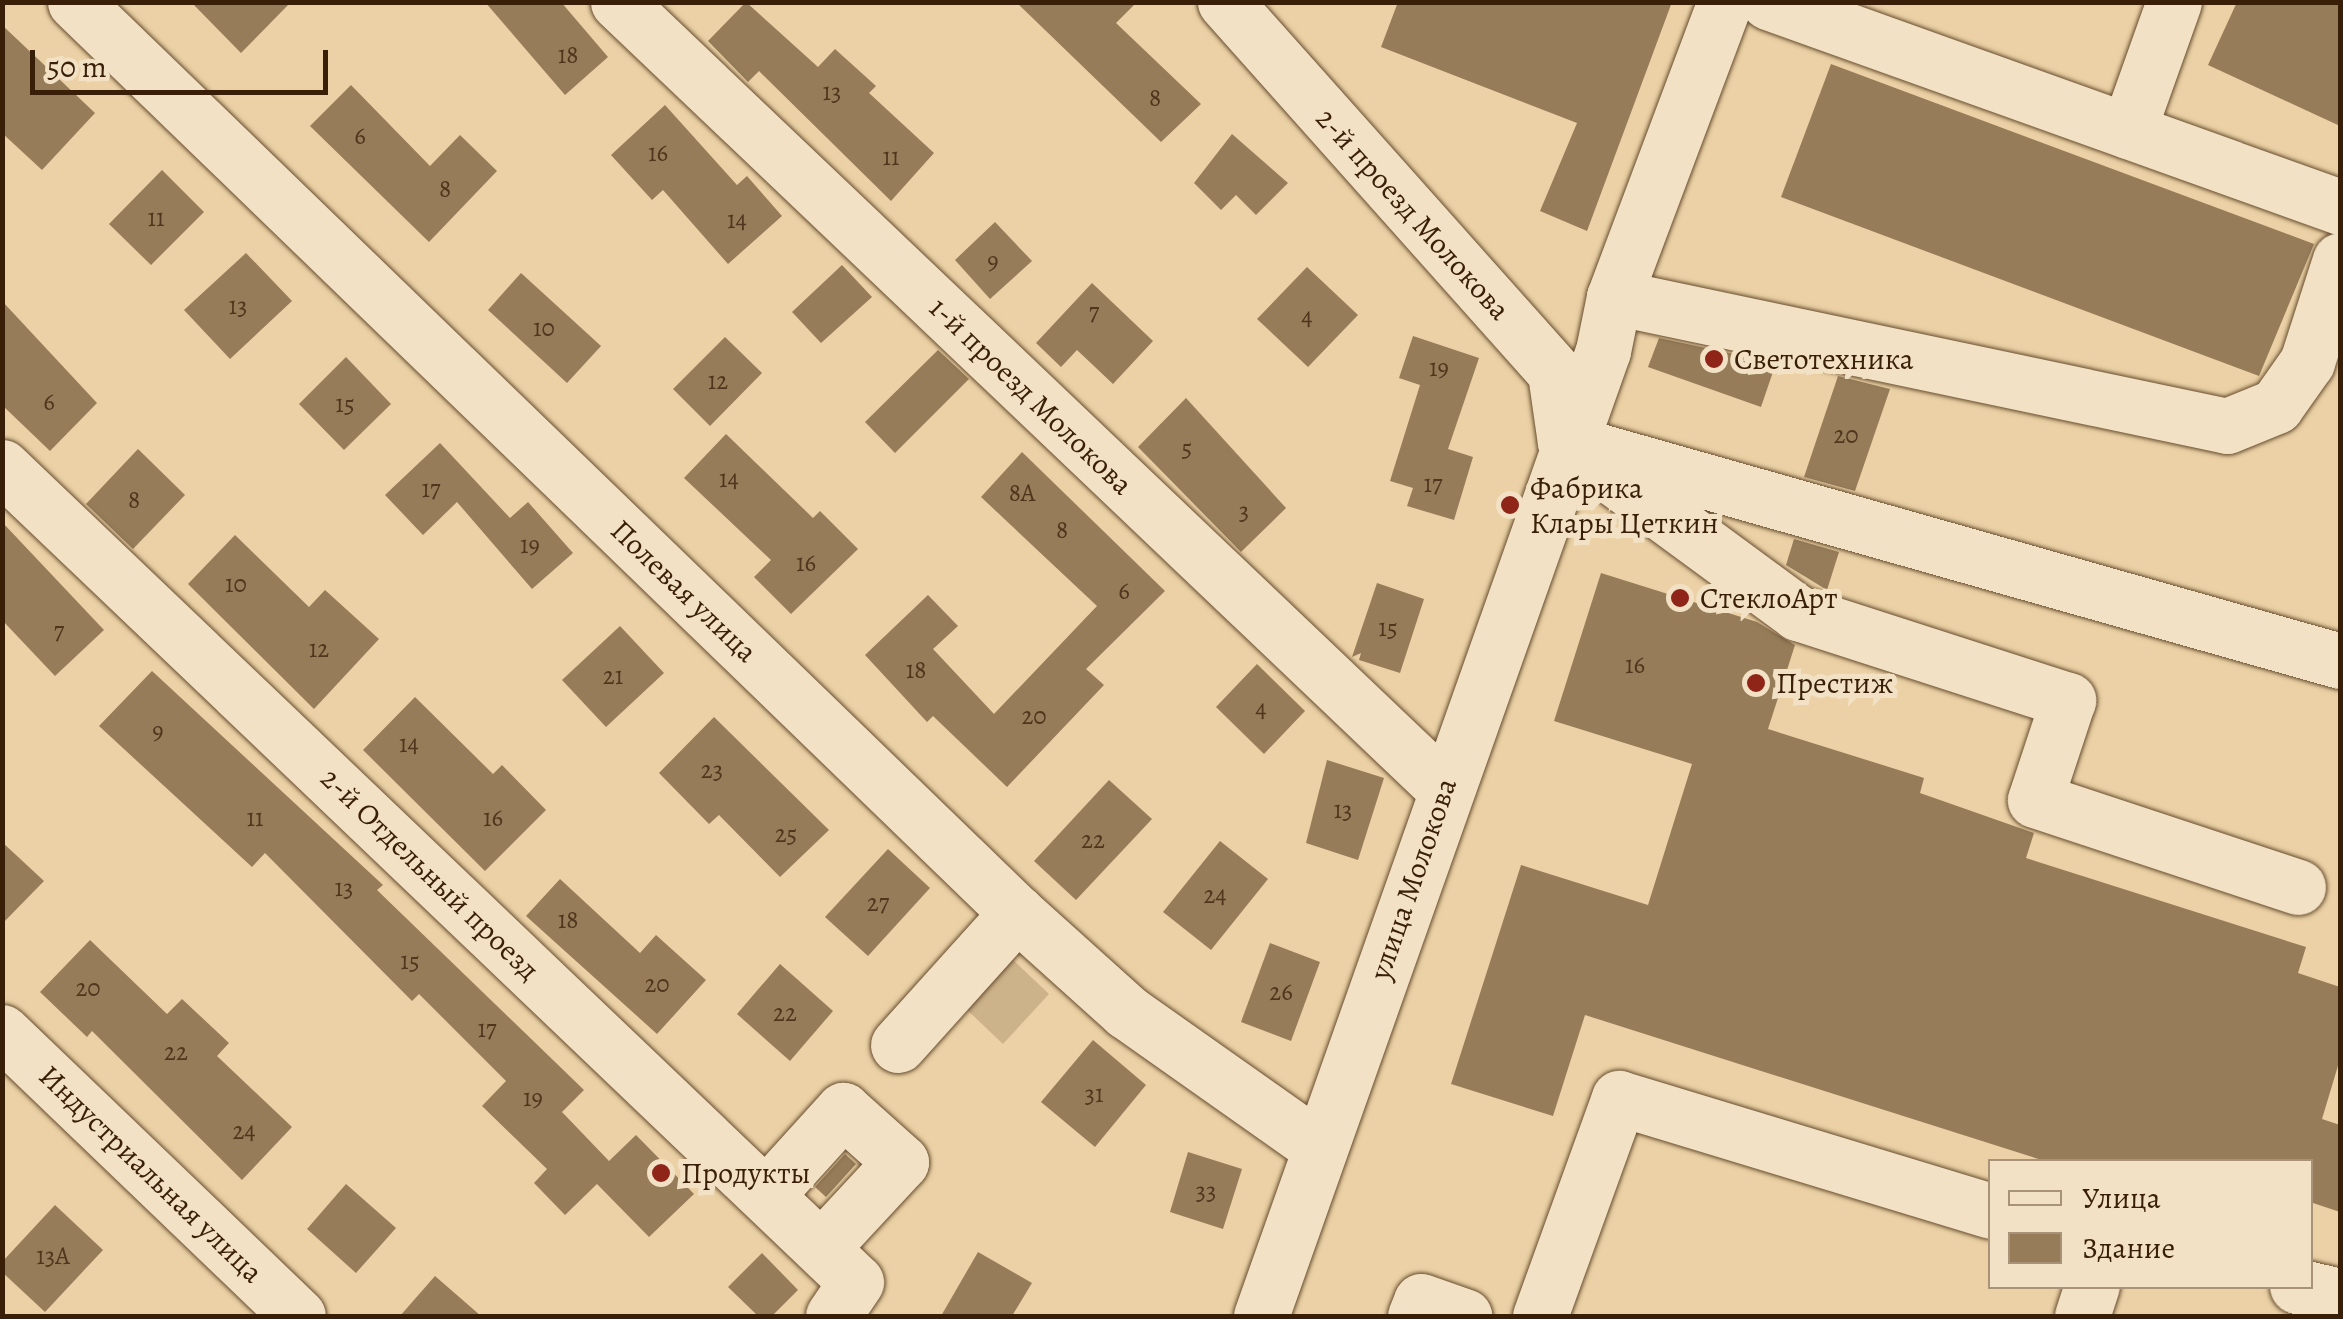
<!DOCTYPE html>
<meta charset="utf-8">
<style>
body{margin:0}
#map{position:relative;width:2343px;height:1319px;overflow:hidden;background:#ebd1a5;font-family:Alegreya,serif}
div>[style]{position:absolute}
.green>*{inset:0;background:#cdb38a}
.building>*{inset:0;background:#967c59}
.roads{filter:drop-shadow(0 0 2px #664c2e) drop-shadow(0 0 2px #664c2e)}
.minor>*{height:55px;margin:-27.5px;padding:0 27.5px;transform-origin:27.5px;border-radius:27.5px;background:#f2e1c4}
.dots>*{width:28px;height:28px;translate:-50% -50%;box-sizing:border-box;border:5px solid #f2e1c4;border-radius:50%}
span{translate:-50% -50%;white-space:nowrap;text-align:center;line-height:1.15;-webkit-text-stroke:10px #f2e1c4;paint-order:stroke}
.number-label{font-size:25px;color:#50361c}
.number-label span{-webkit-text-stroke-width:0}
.street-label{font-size:30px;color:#391f07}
.poi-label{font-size:30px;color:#391f07}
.left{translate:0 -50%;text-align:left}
.frame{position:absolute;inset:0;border:5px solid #391f07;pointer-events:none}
.legend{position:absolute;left:1988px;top:1159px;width:325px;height:130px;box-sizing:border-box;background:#f2e1c4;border:2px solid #a89378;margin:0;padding:12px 18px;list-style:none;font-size:30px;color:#391f07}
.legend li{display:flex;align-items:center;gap:20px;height:50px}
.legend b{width:50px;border:2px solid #a89378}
.scale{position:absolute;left:30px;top:50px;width:298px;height:45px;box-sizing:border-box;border:5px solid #391f07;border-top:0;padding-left:12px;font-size:30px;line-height:35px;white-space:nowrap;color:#391f07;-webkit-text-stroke:8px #f2e1c4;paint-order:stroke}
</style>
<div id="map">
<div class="green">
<div style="clip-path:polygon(1011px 958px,1049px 994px,1003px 1044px,964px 1007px)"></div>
</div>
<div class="building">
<div style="clip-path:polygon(191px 2px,291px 2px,241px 53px)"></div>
<div style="clip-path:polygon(485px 2px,561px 2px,608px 57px,565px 95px)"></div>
<div style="clip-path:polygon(746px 2px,818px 67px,835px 49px,876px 86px,869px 93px,934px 153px,891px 201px,759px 71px,748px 82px,708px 41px)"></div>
<div style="clip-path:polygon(1016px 2px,1137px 2px,1116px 23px,1201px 104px,1161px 142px)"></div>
<div style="clip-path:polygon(1398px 2px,1672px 2px,1587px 231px,1540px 211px,1577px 123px,1381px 47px)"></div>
<div style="clip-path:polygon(2237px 2px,2340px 2px,2340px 126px,2208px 65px)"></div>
<div style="clip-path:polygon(2px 25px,95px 113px,42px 170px,2px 133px)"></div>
<div style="clip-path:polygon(1831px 64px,2314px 244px,2259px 376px,1781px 197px)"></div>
<div style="clip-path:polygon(351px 85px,430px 166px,460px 135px,497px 171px,429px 242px,310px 126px)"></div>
<div style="clip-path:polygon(665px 105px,737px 185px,747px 176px,782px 216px,728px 264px,663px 190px,652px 200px,611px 155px)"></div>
<div style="clip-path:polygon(1232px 134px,1288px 183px,1256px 215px,1236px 195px,1221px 210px,1194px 183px)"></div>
<div style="clip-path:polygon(162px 170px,204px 212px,151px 265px,109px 224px)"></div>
<div style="clip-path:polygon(995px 222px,1032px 261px,990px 299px,955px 260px)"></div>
<div style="clip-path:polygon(246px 253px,292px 301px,230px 359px,184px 310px)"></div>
<div style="clip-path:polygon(842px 265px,872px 297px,821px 343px,792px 312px)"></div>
<div style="clip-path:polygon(1307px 267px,1358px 315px,1308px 367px,1257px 319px)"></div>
<div style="clip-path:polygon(521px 273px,601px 346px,567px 383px,488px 310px)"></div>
<div style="clip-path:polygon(1092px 283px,1153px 341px,1113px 384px,1077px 350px,1061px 367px,1036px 343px)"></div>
<div style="clip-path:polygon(2px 301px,97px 403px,50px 451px,2px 405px)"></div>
<div style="clip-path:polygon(1413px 336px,1479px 358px,1448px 449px,1473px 457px,1454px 520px,1407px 506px,1413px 488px,1390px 481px,1420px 385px,1399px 378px)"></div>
<div style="clip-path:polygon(725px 337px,762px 373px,710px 426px,673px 389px)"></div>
<div style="clip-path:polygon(1659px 338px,1776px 363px,1761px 407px,1648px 367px)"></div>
<div style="clip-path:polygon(938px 350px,969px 379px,895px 453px,865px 422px)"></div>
<div style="clip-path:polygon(346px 357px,391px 404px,344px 450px,299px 404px)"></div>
<div style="clip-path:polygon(1838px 376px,1890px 389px,1855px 491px,1804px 477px)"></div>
<div style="clip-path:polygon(1186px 398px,1286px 508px,1241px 552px,1138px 447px)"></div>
<div style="clip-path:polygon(726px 434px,813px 518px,820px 511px,858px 549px,791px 614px,754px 577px,771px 560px,684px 478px)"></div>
<div style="clip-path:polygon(440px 443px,510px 518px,528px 502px,573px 553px,532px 589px,457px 502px,423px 535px,385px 495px)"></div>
<div style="clip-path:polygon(138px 449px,185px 495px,133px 549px,86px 504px)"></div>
<div style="clip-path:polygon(1022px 452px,1165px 591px,1086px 669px,1104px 685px,1007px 787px,933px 716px,927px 722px,865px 655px,928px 595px,958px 626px,933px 649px,994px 714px,1097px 606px,981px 497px)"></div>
<div style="clip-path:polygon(2px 522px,104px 630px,55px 676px,2px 620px)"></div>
<div style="clip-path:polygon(235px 535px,309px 607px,325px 590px,379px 639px,314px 709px,188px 584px)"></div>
<div style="clip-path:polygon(1794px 539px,1839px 552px,1827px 590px,1786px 565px)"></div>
<div style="clip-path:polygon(1601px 573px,1757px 622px,1795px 645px,1768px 729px,1924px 778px,1920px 793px,2034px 833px,2026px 858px,2306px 947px,2298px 973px,2340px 987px,2340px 1059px,2322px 1119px,2340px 1125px,2340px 1212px,2310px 1202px,2310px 1162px,2048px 1162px,1585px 1015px,1553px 1116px,1451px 1084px,1521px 865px,1648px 905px,1692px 764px,1554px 721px)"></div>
<div style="clip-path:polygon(1377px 583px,1424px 599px,1400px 673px,1359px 660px,1361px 653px,1352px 657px)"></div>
<div style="clip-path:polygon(620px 626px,664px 673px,606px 727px,562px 680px)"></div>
<div style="clip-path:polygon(1257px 664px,1305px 711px,1264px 754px,1216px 707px)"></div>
<div style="clip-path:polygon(152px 671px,383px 885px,377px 890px,584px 1090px,562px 1112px,609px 1161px,636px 1135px,694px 1194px,649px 1237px,597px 1184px,565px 1215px,534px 1183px,547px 1169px,482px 1106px,506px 1081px,419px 994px,412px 1001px,265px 853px,252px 867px,99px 726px)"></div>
<div style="clip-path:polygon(415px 697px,493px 774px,502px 765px,546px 810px,485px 871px,363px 750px)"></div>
<div style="clip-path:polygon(714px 717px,829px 830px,780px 877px,719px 815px,709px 824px,659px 773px)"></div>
<div style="clip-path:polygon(1327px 760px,1384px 778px,1358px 860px,1306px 843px)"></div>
<div style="clip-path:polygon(1109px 780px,1152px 819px,1076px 900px,1034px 861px)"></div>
<div style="clip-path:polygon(1220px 841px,1268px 879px,1211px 950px,1163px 912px)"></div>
<div style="clip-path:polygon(2px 842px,44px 881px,2px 924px)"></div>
<div style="clip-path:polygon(888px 849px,930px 888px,868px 956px,825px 917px)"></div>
<div style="clip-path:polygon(560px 879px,640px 953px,656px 935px,706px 980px,657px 1034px,526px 916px)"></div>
<div style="clip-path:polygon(90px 940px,167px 1014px,182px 999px,229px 1043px,217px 1056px,292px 1127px,242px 1180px,92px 1031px,87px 1037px,40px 992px)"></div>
<div style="clip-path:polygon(1270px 943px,1320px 962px,1291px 1041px,1241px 1022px)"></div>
<div style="clip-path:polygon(780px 964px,833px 1011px,790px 1061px,737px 1014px)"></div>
<div style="clip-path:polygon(1093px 1040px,1146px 1085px,1095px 1147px,1041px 1102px)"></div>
<div style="clip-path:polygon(1188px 1152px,1242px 1169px,1223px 1229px,1170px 1212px)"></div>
<div style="clip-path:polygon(845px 1154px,856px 1164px,826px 1197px,815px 1187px)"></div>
<div style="clip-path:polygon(346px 1184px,396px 1228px,356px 1273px,307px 1229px)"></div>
<div style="clip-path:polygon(55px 1205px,103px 1250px,45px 1312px,2px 1272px,2px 1262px)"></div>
<div style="clip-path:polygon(978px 1252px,1032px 1283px,1012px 1316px,941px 1316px)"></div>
<div style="clip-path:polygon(762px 1253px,798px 1290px,772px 1316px,758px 1316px,728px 1287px)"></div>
<div style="clip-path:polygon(435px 1276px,481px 1316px,400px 1316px)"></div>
</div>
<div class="roads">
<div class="minor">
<div style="left:75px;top:2px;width:1310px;rotate:44.04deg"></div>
<div style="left:1017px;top:913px;width:148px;rotate:42deg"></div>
<div style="left:1127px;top:1012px;width:236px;rotate:35.2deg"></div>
<div style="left:618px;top:2px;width:1142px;rotate:43.58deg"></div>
<div style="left:1225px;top:2px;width:497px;rotate:48.3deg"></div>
<div style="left:1555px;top:373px;width:70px;rotate:81.8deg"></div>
<div style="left:1768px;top:2px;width:608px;rotate:19.72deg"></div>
<div style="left:2128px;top:131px;width:137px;rotate:-70.4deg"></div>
<div style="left:1614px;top:297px;width:626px;rotate:11.88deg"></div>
<div style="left:2227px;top:426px;width:53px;rotate:-22.2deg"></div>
<div style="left:2276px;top:406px;width:54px;rotate:-54.8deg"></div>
<div style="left:2307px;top:362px;width:107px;rotate:-72.1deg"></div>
<div style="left:1565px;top:442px;width:289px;rotate:36.3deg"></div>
<div style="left:1798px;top:613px;width:284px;rotate:17.9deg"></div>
<div style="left:2068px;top:700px;width:105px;rotate:108.3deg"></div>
<div style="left:2035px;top:800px;width:277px;rotate:18.3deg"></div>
<div style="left:1592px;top:449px;width:777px;rotate:15.82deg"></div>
<div style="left:2px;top:467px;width:1180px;rotate:43.66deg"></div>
<div style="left:856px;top:1282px;width:41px;rotate:124.1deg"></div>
<div style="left:2px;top:1032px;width:410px;rotate:43.8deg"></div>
<div style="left:898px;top:1045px;width:178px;rotate:-48deg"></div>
<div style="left:766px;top:1195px;width:115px;rotate:-47.8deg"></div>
<div style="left:843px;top:1110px;width:78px;rotate:41.9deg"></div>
<div style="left:901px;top:1162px;width:117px;rotate:132.9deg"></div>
<div style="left:2297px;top:1286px;width:44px;rotate:13.1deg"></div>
<div style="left:1261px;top:1316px;width:1024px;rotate:-70.49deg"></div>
<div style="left:1603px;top:351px;width:55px;rotate:-78.5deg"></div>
<div style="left:1614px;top:297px;width:315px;rotate:-69.4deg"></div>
<div style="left:1415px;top:1316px;width:16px;rotate:-68deg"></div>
<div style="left:1421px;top:1301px;width:46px;rotate:19.2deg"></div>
<div style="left:1540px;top:1316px;width:232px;rotate:-70.1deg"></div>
<div style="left:1619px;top:1098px;width:388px;rotate:16.9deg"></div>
<div style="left:2082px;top:1316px;width:32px;rotate:-72deg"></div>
</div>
</div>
<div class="dots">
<div style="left:1714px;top:359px;background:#8f2418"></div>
<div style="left:1510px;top:505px;background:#8f2418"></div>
<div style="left:1680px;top:598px;background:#8f2418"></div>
<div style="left:1756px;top:683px;background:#8f2418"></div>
<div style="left:661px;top:1173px;background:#8f2418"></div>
</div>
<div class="number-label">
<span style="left:568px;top:55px">18</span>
<span style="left:832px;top:92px">13</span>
<span style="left:1155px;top:98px">8</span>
<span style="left:360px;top:136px">6</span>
<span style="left:658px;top:153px">16</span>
<span style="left:891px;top:157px">11</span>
<span style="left:445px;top:189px">8</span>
<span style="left:156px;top:218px">11</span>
<span style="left:737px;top:220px">14</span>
<span style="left:993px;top:261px">9</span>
<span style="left:238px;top:306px">13</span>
<span style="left:1094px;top:312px">7</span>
<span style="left:1307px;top:317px">4</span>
<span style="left:544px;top:328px">10</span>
<span style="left:1439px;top:368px">19</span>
<span style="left:718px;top:381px">12</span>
<span style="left:49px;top:402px">6</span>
<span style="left:345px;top:404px">15</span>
<span style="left:1846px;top:435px">20</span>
<span style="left:1187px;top:448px">5</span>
<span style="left:729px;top:479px">14</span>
<span style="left:1433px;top:484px">17</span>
<span style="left:431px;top:489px">17</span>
<span style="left:1022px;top:493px">8А</span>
<span style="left:134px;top:500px">8</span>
<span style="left:1244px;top:511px">3</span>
<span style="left:1062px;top:530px">8</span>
<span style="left:530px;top:545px">19</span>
<span style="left:806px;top:563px">16</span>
<span style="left:236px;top:584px">10</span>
<span style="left:1124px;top:591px">6</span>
<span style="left:1388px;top:628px">15</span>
<span style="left:59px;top:631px">7</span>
<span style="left:319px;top:649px">12</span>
<span style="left:1635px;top:665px">16</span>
<span style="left:916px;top:670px">18</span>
<span style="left:613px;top:676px">21</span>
<span style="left:1261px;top:709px">4</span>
<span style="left:1034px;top:716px">20</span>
<span style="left:158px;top:731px">9</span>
<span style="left:409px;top:744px">14</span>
<span style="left:712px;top:770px">23</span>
<span style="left:1343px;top:810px">13</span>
<span style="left:255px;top:818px">11</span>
<span style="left:493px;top:818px">16</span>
<span style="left:786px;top:834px">25</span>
<span style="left:1093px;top:840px">22</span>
<span style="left:344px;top:888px">13</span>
<span style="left:1215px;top:895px">24</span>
<span style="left:878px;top:903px">27</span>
<span style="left:568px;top:920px">18</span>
<span style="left:410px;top:961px">15</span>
<span style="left:657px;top:984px">20</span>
<span style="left:88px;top:988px">20</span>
<span style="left:1281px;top:992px">26</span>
<span style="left:785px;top:1013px">22</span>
<span style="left:487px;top:1029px">17</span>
<span style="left:176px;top:1052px">22</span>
<span style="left:1094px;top:1094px">31</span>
<span style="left:533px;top:1098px">19</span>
<span style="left:244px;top:1131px">24</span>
<span style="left:1206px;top:1191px">33</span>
<span style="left:53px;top:1256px">13А</span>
</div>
<div class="street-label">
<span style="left:1413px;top:214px;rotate:48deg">2-й проезд Молокова</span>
<span style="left:1031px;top:396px;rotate:44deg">1-й проезд Молокова</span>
<span style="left:684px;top:591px;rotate:44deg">Полевая улица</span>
<span style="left:430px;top:874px;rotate:44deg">2-й Отдельный проезд</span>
<span style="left:1413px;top:879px;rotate:-71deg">улица Молокова</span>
<span style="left:151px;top:1174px;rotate:44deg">Индустриальная улица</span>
</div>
<div class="poi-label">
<span class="left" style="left:1734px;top:359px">Светотехника</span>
<span class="left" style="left:1530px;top:505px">Фабрика<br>Клары Цеткин</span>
<span class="left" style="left:1700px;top:598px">СтеклоАрт</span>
<span class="left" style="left:1776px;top:683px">Престиж</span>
<span class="left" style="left:681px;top:1173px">Продукты</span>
</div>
<div class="frame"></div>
<ul class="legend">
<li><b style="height:12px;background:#f2e1c4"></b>Улица</li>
<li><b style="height:28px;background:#967c59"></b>Здание</li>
</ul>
<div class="scale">50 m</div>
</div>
